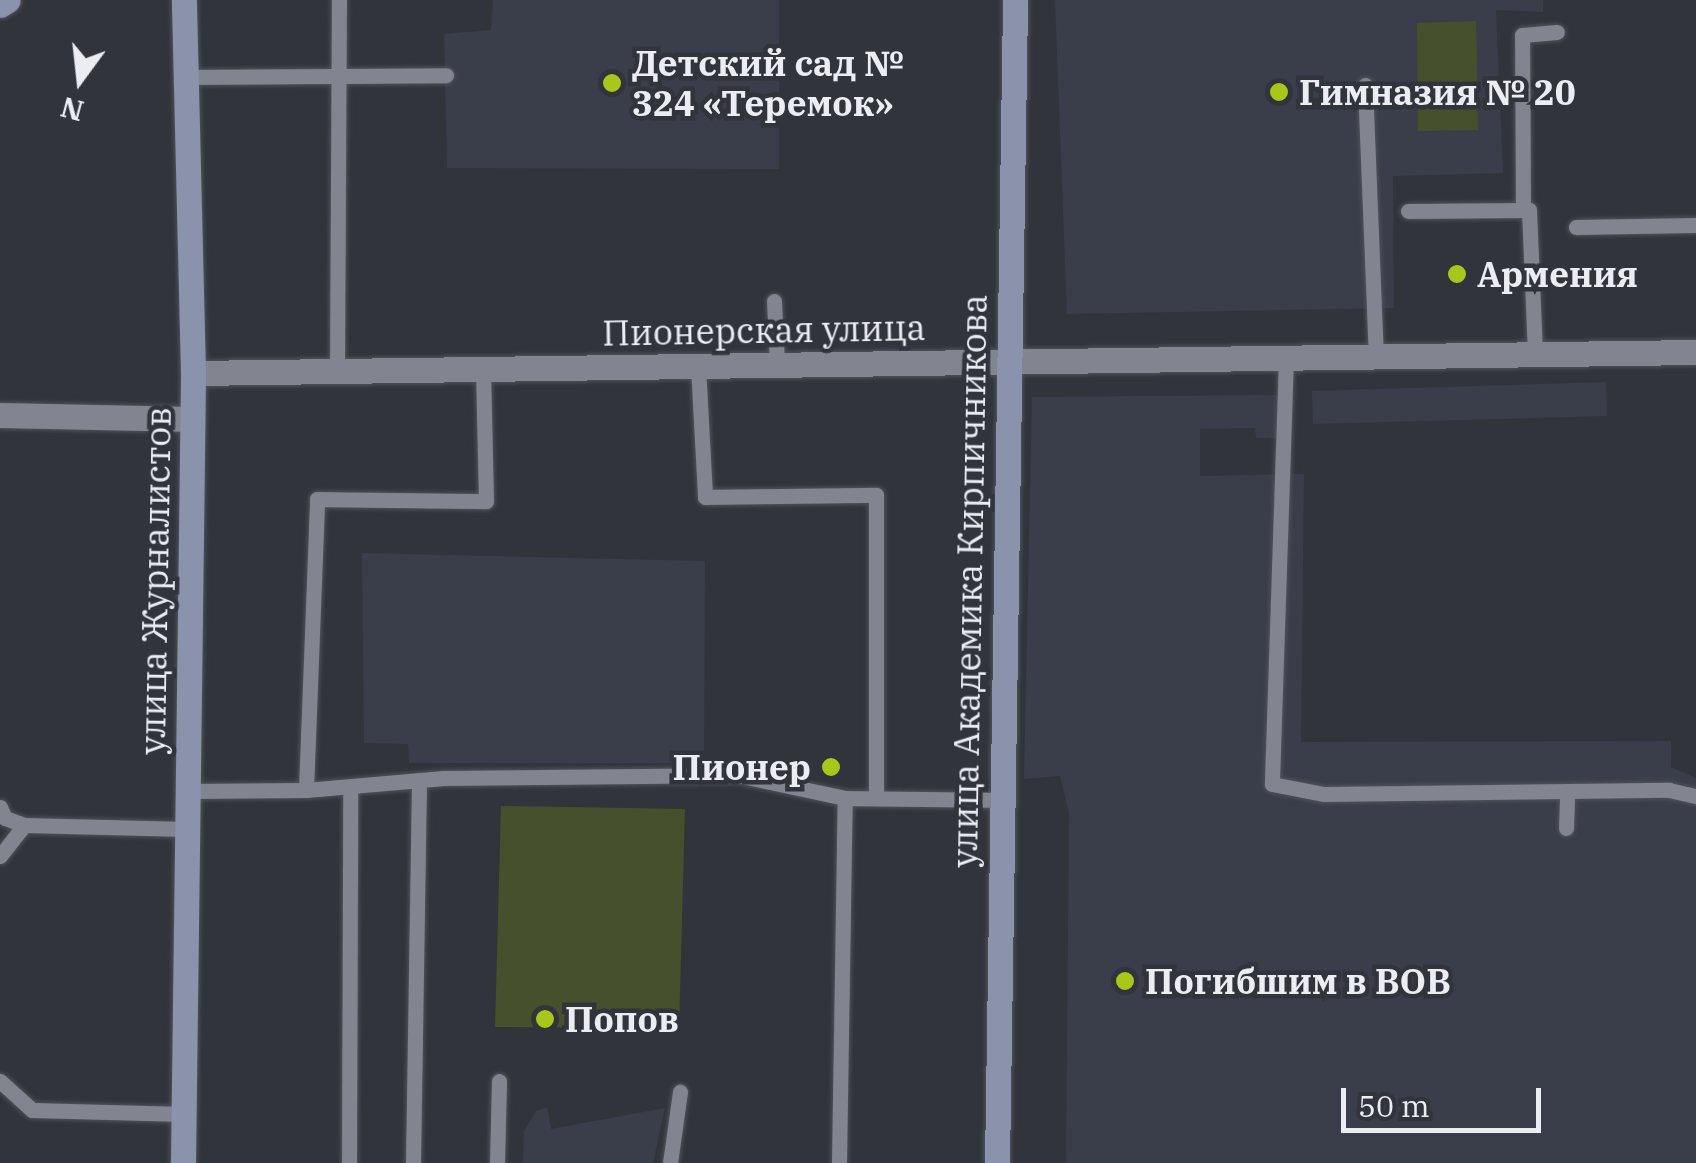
<!DOCTYPE html>
<meta charset="utf-8">
<style>
body{margin:0}
#map{position:relative;width:1696px;height:1163px;overflow:hidden;background:#32343c;font-family:"IBM Plex Serif",serif}
div>[style]{position:absolute}
.built>*{inset:0;background:#3a3e4b}
.green>*{inset:0;background:#47502c}
.roads{filter:drop-shadow(0 0 2px #505259) drop-shadow(0 0 2px #505259)}
.lane>*{height:15px;margin:-7.5px;padding:0 7.5px;transform-origin:7.5px;border-radius:7.5px;background:#82858f}
.street>*{height:25px;margin:-12.5px;padding:0 12.5px;transform-origin:12.5px;border-radius:12.5px;background:#82858f}
.secondary>*{height:25px;margin:-12.5px;padding:0 12.5px;transform-origin:12.5px;border-radius:12.5px;background:#8b92ac}
.dots>*{width:28px;height:28px;translate:-50% -50%;box-sizing:border-box;border:5px solid #32343c;border-radius:50%}
span{translate:-50% -50%;white-space:nowrap;text-align:center;line-height:1.15;-webkit-text-stroke:9px #32343c;paint-order:stroke}
.poi-label{font-size:35px;color:#ebedf2;font-weight:700}
.left{translate:0 -50%;text-align:left}
.right{translate:-100% -50%;text-align:right}
.street-label{font-size:35px;color:#ebedf2}
.north{position:absolute;left:30px;top:30px;width:100px;height:100px;-webkit-text-stroke:8px #32343c;paint-order:stroke;rotate:195deg;font-size:28px;font-weight:700;line-height:40px;text-align:center;color:#ebedf2}
.north::after{content:'';display:block;margin:auto;width:35px;height:45px;background:#ebedf2;clip-path:polygon(50% 0,100% 100%,50% 72%,0 100%)}
.scale{position:absolute;left:1341px;top:1088px;width:200px;height:45px;box-sizing:border-box;border:5px solid #ebedf2;border-top:0;padding-left:12px;font-size:30px;line-height:35px;white-space:nowrap;color:#ebedf2;-webkit-text-stroke:8px #32343c;paint-order:stroke}
</style>
<div id="map">
<div class="built">
<div style="clip-path:polygon(493px 0,779px 0,779px 169px,447px 168px,444px 34px,491px 30px)"></div>
<div style="clip-path:polygon(1055px 0,1543px 0,1543px 12px,1496px 10px,1503px 173px,1393px 176px,1394px 308px,1067px 314px)"></div>
<div style="clip-path:polygon(1606px 382px,1607px 416px,1313px 424px,1312px 391px)"></div>
<div style="clip-path:polygon(1277px 395px,1277px 438px,1256px 438px,1255px 428px,1200px 429px,1200px 476px,1304px 474px,1301px 742px,1671px 741px,1671px 767px,1696px 778px,1696px 1163px,1066px 1163px,1069px 813px,1060px 776px,1024px 779px,1032px 397px)"></div>
<div style="clip-path:polygon(362px 553px,705px 561px,704px 763px,409px 763px,408px 744px,364px 743px)"></div>
<div style="clip-path:polygon(547px 1107px,551px 1129px,665px 1108px,653px 1163px,523px 1163px,524px 1131px,536px 1111px)"></div>
</div>
<div class="green">
<div style="clip-path:polygon(1476px 21px,1478px 130px,1418px 131px,1417px 23px)"></div>
<div style="clip-path:polygon(501px 806px,685px 809px,679px 1028px,495px 1027px)"></div>
</div>
<div class="roads">
<div class="lane">
<div style="left:186px;top:77px;width:260px;rotate:-0.4deg"></div>
<div style="left:1365px;top:85px;width:272px;rotate:87.7deg"></div>
<div style="left:1523px;top:210px;width:175px;rotate:-90.3deg"></div>
<div style="left:1522px;top:35px;width:35px;rotate:-5deg"></div>
<div style="left:1408px;top:211px;width:121px;rotate:-0.5deg"></div>
<div style="left:1529px;top:210px;width:145px;rotate:87.6deg"></div>
<div style="left:1576px;top:227px;width:120px;rotate:-1deg"></div>
<div style="left:774px;top:301px;width:64px;rotate:87.3deg"></div>
<div style="left:1286px;top:358px;width:426px;rotate:91.9deg"></div>
<div style="left:1272px;top:784px;width:53px;rotate:10.9deg"></div>
<div style="left:1324px;top:794px;width:345px;rotate:-0.7deg"></div>
<div style="left:1669px;top:790px;width:28px;rotate:13deg"></div>
<div style="left:698px;top:366px;width:131px;rotate:86.9deg"></div>
<div style="left:705px;top:497px;width:171px;rotate:-0.7deg"></div>
<div style="left:876px;top:495px;width:301px;rotate:90deg"></div>
<div style="left:337px;top:371px;width:371px;rotate:-89.7deg"></div>
<div style="left:306px;top:790px;width:138px;rotate:-5deg"></div>
<div style="left:443px;top:778px;width:294px;rotate:-0.6deg"></div>
<div style="left:737px;top:775px;width:110px;rotate:12deg"></div>
<div style="left:188px;top:791px;width:118px;rotate:-0.5deg"></div>
<div style="left:306px;top:790px;width:291px;rotate:-87.8deg"></div>
<div style="left:317px;top:499px;width:169px;rotate:0.7deg"></div>
<div style="left:486px;top:501px;width:132px;rotate:-91.3deg"></div>
<div style="left:0;top:807px;width:12px;rotate:66deg"></div>
<div style="left:5px;top:818px;width:20px;rotate:20deg"></div>
<div style="left:24px;top:825px;width:163px;rotate:1.4deg"></div>
<div style="left:1566px;top:828px;width:37px;rotate:-88deg"></div>
<div style="left:0;top:856px;width:39px;rotate:-52deg"></div>
<div style="left:0;top:1081px;width:43px;rotate:42.2deg"></div>
<div style="left:32px;top:1110px;width:152px;rotate:1.5deg"></div>
<div style="left:349px;top:1163px;width:373px;rotate:-89.8deg"></div>
<div style="left:413px;top:1163px;width:383px;rotate:-89.1deg"></div>
<div style="left:497px;top:1163px;width:82px;rotate:-88.6deg"></div>
<div style="left:670px;top:1163px;width:72px;rotate:-82deg"></div>
<div style="left:839px;top:1163px;width:365px;rotate:-89.1deg"></div>
<div style="left:845px;top:798px;width:156px;rotate:0.7deg"></div>
</div>
<div class="street">
<div style="left:193px;top:373px;width:1503px;rotate:-0.8deg"></div>
<div style="left:0;top:415px;width:192px;rotate:1.2deg"></div>
</div>
<div class="secondary">
<div style="left:0;top:5px;width:9px;rotate:-32deg"></div>
<div style="left:183px;top:1163px;width:790px;rotate:-89.27deg"></div>
<div style="left:193px;top:373px;width:373px;rotate:-91.4deg"></div>
<div style="left:997px;top:1163px;width:1163px;rotate:-89.11deg"></div>
</div>
</div>
<div class="dots">
<div style="left:612px;top:83px;background:#a9c71b"></div>
<div style="left:1279px;top:92px;background:#a9c71b"></div>
<div style="left:1457px;top:274px;background:#a9c71b"></div>
<div style="left:831px;top:767px;background:#a9c71b"></div>
<div style="left:1125px;top:981px;background:#a9c71b"></div>
<div style="left:545px;top:1019px;background:#a9c71b"></div>
</div>
<div class="poi-label">
<span class="left" style="left:632px;top:83px">Детский сад №<br>324 «Теремок»</span>
<span class="left" style="left:1299px;top:92px">Гимназия № 20</span>
<span class="left" style="left:1477px;top:274px">Армения</span>
<span class="right" style="left:811px;top:767px">Пионер</span>
<span class="left" style="left:1145px;top:981px">Погибшим в ВОВ</span>
<span class="left" style="left:565px;top:1019px">Попов</span>
</div>
<div class="street-label">
<span style="left:764px;top:330px;rotate:-1deg">Пионерская улица</span>
<span style="left:155px;top:581px;rotate:-89deg">улица Журналистов</span>
<span style="left:969px;top:581px;rotate:-89deg">улица Академика Кирпичникова</span>
</div>
<div class="north">N</div>
<div class="scale">50 m</div>
</div>
